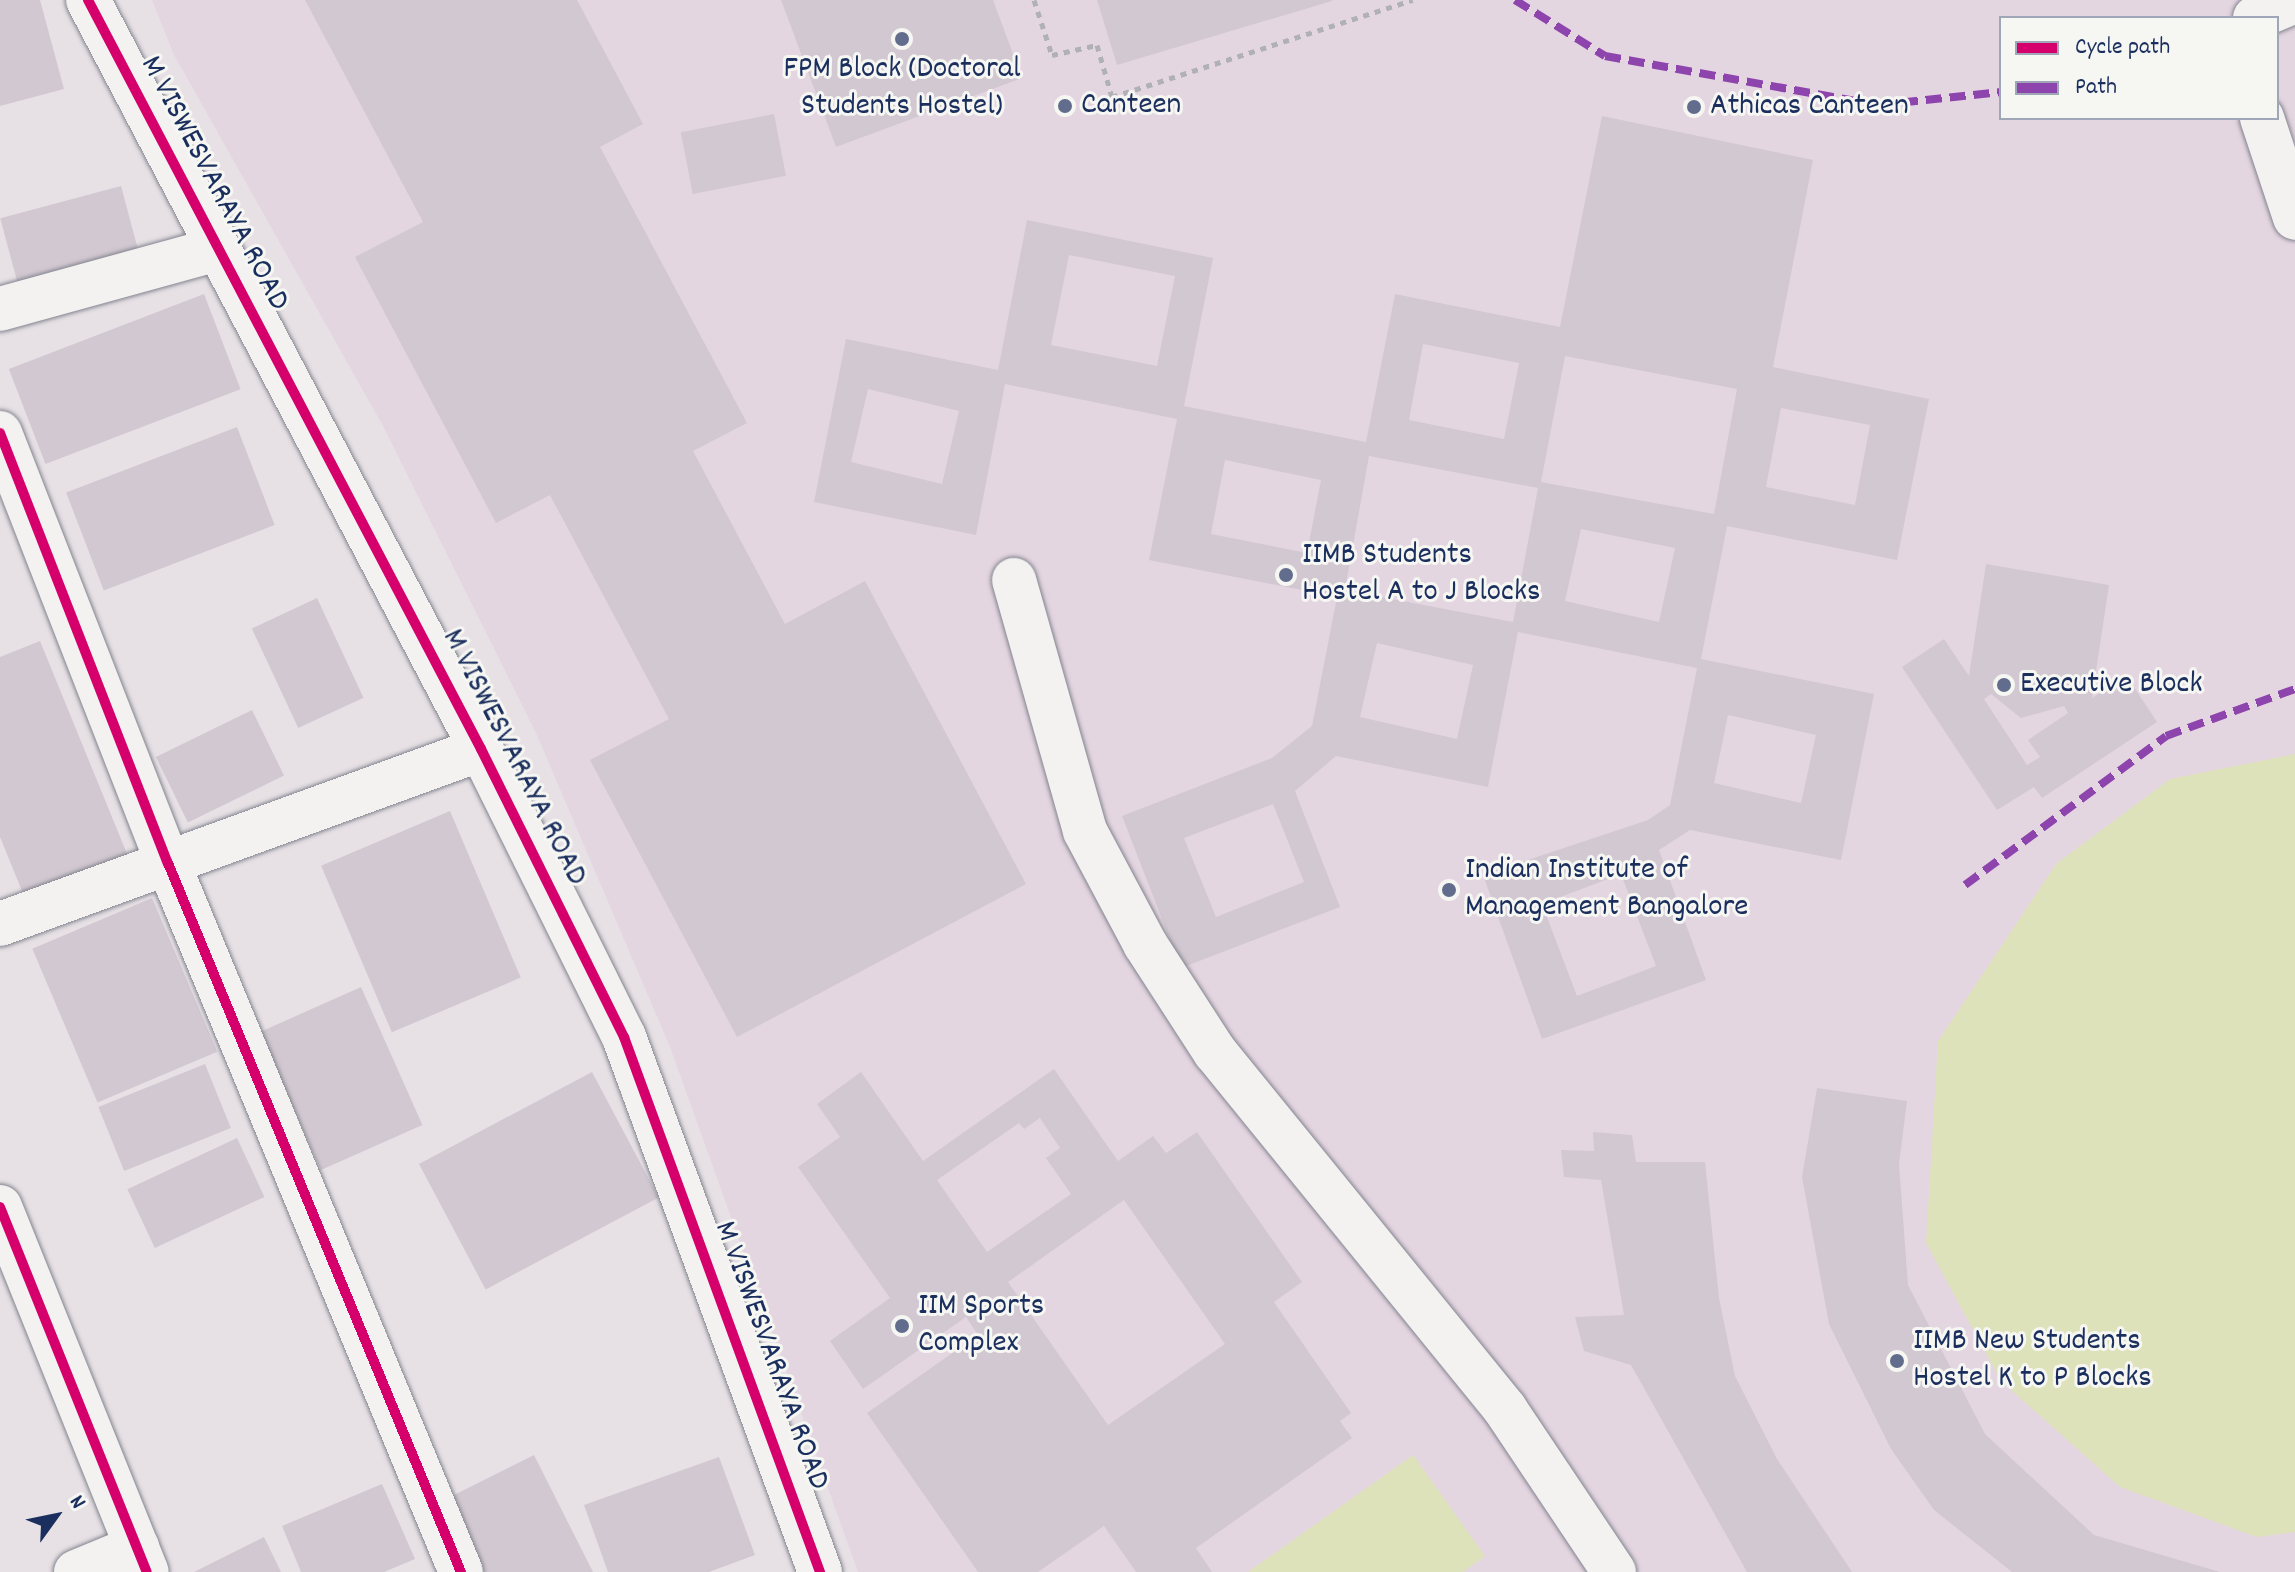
<!DOCTYPE html>
<style>
body{margin:0}
#map{position:relative;width:2295px;height:1572px;overflow:hidden;background:#e7e1e5;font-family:Dekko,sans-serif}
div>[style]{position:absolute}
[style*='--x']{left:calc(var(--x)*1px);top:calc(var(--y)*1px);width:calc(var(--w)*1px);rotate:calc(var(--a)*1deg)}
.built>*{inset:0;background:#e4d6e1}
.green>*{inset:0;background:#dde2ba}
.building>*{inset:0;background:#d2c8d1;transform-origin:0 0}
.path>*{height:5px;margin-top:-2.5px;transform-origin:0;background:repeating-linear-gradient(90deg,#b0b1b7 0 6px,transparent 0 12px)}
.roads{filter:drop-shadow(0 0 2px #83848f) drop-shadow(0 0 2px #83848f)}
.minor>*{height:44px;margin:-22px;padding:0 22px;transform-origin:22px;border-radius:22px;background:#f3f2f1}
.quiet>*{height:8px;margin-top:-4px;transform-origin:0;background:repeating-linear-gradient(90deg,#8e44ad 0 16px,transparent 0 24px)}
.cycleway>*{height:10px;margin:-5px;padding:0 5px;transform-origin:5px;border-radius:5px;background:#d6006c}
.dots>*{width:22px;height:22px;translate:-50% -50%;box-sizing:border-box;border:4px solid #f6f6f2;border-radius:50%}
span{translate:-50% -50%;white-space:nowrap;text-align:center;line-height:1.15;-webkit-text-stroke:6px #f6f6f2;paint-order:stroke}
.poi-label{font-size:32px;color:#1b2f5e}
.left{translate:0 -50%;text-align:left}
.street-label{font-size:32px;color:#1b2f5e}
.legend{position:absolute;left:1999px;top:16px;width:280px;height:104px;box-sizing:border-box;background:#f6f6f2;border:2px solid #9ea6b7;margin:0;padding:10px 14px;list-style:none;font-size:24px;color:#1b2f5e}
.legend li{display:flex;align-items:center;gap:16px;height:40px}
.legend b{width:40px;border:2px solid #9ea6b7}
.north{position:absolute;left:16px;top:1476px;width:80px;height:80px;-webkit-text-stroke:6px #f6f6f2;paint-order:stroke;rotate:57deg;font-size:22px;font-weight:700;line-height:32px;text-align:center;color:#1b2f5e}
.north::after{content:'';display:block;margin:auto;width:28px;height:36px;background:#1b2f5e;clip-path:polygon(50% 0,100% 100%,50% 72%,0 100%)}
</style>
<div id="map">
<div class="built">
<div style="clip-path:polygon(evenodd,152px 0,2295px 0,2295px 1572px,858px 1572px,670px 1047px,536px 733px,383px 426px,174px 55px,152px 0,2001px 18px,2277px 18px,2277px 118px,2001px 118px,2001px 18px)"></div>
</div>
<div class="green">
<div style="clip-path:polygon(2295px 754px,2295px 1532px,2257px 1537px,2120px 1487px,2001px 1381px,1926px 1243px,1938px 1041px,2056px 864px,2170px 779px)"></div>
<div style="clip-path:polygon(1413px 1455px,1485px 1556px,1463px 1572px,1248px 1572px)"></div>
</div>
<div class="building">
<div style="clip-path:polygon(0 0,40px 0,64px 89px,0 106px)"></div>
<div style="clip-path:polygon(305px 0,577px 0,643px 124px,600px 147px,747px 423px,693px 451px,785px 624px,865px 581px,1026px 884px,737px 1037px,590px 760px,669px 719px,550px 495px,496px 523px,355px 257px,423px 222px)"></div>
<div style="clip-path:polygon(781px 0,993px 0,1022px 78px,836px 147px)"></div>
<div style="clip-path:polygon(1097px 0,1332px 0,1332px 1px,1117px 65px)"></div>
<div style="left:774px;top:114px;width:63px;height:95px;rotate:79deg"></div>
<div style="clip-path:polygon(evenodd,1602px 116px,1813px 160px,1773px 367px,1929px 399px,1897px 560px,1727px 526px,1701px 659px,1874px 694px,1841px 860px,1690px 830px,1659px 850px,1706px 980px,1542px 1039px,1483px 875px,1648px 820px,1670px 805px,1697px 668px,1518px 632px,1488px 787px,1336px 756px,1295px 791px,1340px 907px,1181px 968px,1122px 816px,1272px 758px,1312px 726px,1337px 597px,1149px 560px,1177px 419px,1005px 384px,976px 535px,814px 502px,846px 339px,998px 370px,1027px 220px,1213px 258px,1184px 406px,1366px 442px,1395px 294px,1560px 327px,1602px 116px,1069px 255px,1175px 276px,1157px 366px,1051px 345px,1069px 255px,1602px 116px,1423px 344px,1519px 363px,1504px 439px,1409px 420px,1423px 344px,1602px 116px,1565px 356px,1737px 389px,1714px 514px,1541px 482px,1565px 356px,1602px 116px,868px 389px,959px 411px,942px 484px,851px 462px,868px 389px,1602px 116px,1781px 408px,1870px 425px,1855px 505px,1766px 487px,1781px 408px,1602px 116px,1369px 456px,1538px 488px,1513px 622px,1345px 590px,1369px 456px,1602px 116px,1225px 460px,1321px 480px,1307px 553px,1211px 534px,1225px 460px,1602px 116px,1581px 529px,1675px 548px,1659px 622px,1565px 601px,1581px 529px,1602px 116px,1377px 643px,1473px 665px,1457px 739px,1360px 717px,1377px 643px,1602px 116px,1728px 715px,1816px 735px,1801px 803px,1714px 783px,1728px 715px,1602px 116px,1273px 804px,1304px 882px,1216px 917px,1184px 838px,1273px 804px,1602px 116px,1621px 874px,1656px 966px,1577px 996px,1542px 904px,1621px 874px)"></div>
<div style="left:121px;top:186px;width:66px;height:125px;rotate:75deg"></div>
<div style="left:204px;top:294px;width:102px;height:209px;rotate:69deg"></div>
<div style="left:237px;top:427px;width:105px;height:183px;rotate:69deg"></div>
<div style="clip-path:polygon(evenodd,1986px 564px,2109px 585px,2092px 698px,2126px 675px,2157px 722px,2042px 798px,2034px 787px,1997px 810px,1902px 667px,1944px 639px,1969px 676px,1986px 564px,1991px 694px,2021px 718px,2064px 706px,2068px 713px,2028px 740px,2040px 757px,2027px 765px,1984px 699px,1991px 694px)"></div>
<div style="left:317px;top:598px;width:110px;height:72px;rotate:65deg"></div>
<div style="clip-path:polygon(40px 641px,132px 866px,29px 908px,0 837px,0 657px)"></div>
<div style="left:252px;top:710px;width:73px;height:107px;rotate:64deg"></div>
<div style="left:450px;top:811px;width:181px;height:140px;rotate:67deg"></div>
<div style="left:152px;top:898px;width:167px;height:130px;rotate:67deg"></div>
<div style="left:361px;top:987px;width:151px;height:111px;rotate:66deg"></div>
<div style="left:205px;top:1064px;width:69px;height:115px;rotate:68deg"></div>
<div style="clip-path:polygon(evenodd,1054px 1069px,1118px 1161px,1153px 1136px,1166px 1153px,1197px 1132px,1302px 1282px,1274px 1302px,1351px 1413px,1340px 1421px,1352px 1438px,1196px 1548px,1212px 1572px,1136px 1572px,1104px 1526px,1038px 1572px,978px 1572px,867px 1413px,978px 1335px,966px 1317px,863px 1389px,830px 1341px,890px 1298px,798px 1167px,840px 1137px,817px 1104px,861px 1072px,923px 1161px,1054px 1069px,1040px 1118px,1060px 1148px,1046px 1158px,1071px 1194px,987px 1252px,937px 1180px,1019px 1123px,1024px 1129px,1040px 1118px,1054px 1069px,1124px 1200px,1225px 1344px,1108px 1425px,1008px 1282px,1124px 1200px)"></div>
<div style="left:592px;top:1072px;width:142px;height:196px;rotate:62deg"></div>
<div style="clip-path:polygon(1817px 1088px,1907px 1101px,1899px 1164px,1908px 1285px,1985px 1434px,2094px 1535px,2220px 1572px,2012px 1572px,1934px 1510px,1891px 1449px,1829px 1324px,1802px 1177px)"></div>
<div style="clip-path:polygon(1593px 1132px,1632px 1135px,1636px 1162px,1705px 1162px,1719px 1298px,1735px 1376px,1777px 1459px,1852px 1572px,1747px 1572px,1631px 1365px,1584px 1351px,1575px 1317px,1624px 1315px,1601px 1180px,1564px 1177px,1561px 1150px,1594px 1151px)"></div>
<div style="left:237px;top:1138px;width:65px;height:121px;rotate:65deg"></div>
<div style="clip-path:polygon(534px 1455px,593px 1572px,473px 1572px,438px 1503px)"></div>
<div style="clip-path:polygon(719px 1457px,755px 1555px,709px 1572px,608px 1572px,584px 1505px)"></div>
<div style="clip-path:polygon(382px 1484px,415px 1559px,384px 1572px,301px 1572px,282px 1526px)"></div>
<div style="clip-path:polygon(264px 1537px,281px 1572px,194px 1572px)"></div>
</div>
<div class="path">
<div style="--x:1034;--y:0;--w:58;--a:71.9"></div>
<div style="--x:1052;--y:55;--w:46;--a:-12.5"></div>
<div style="--x:1097;--y:45;--w:54;--a:73.9"></div>
<div style="--x:1112;--y:97;--w:316;--a:-17.9"></div>
</div>
<div class="roads">
<div class="minor">
<div style="--x:88;--y:0;--w:846;--a:62.31"></div>
<div style="--x:481;--y:749;--w:322;--a:63.6"></div>
<div style="--x:624;--y:1037;--w:570;--a:69.88"></div>
<div style="--x:2255;--y:18;--w:43;--a:-23"></div>
<div style="--x:2262;--y:118;--w:105;--a:71.7"></div>
<div style="--x:0;--y:309;--w:226;--a:-15.4"></div>
<div style="--x:0;--y:433;--w:462;--a:68.7"></div>
<div style="--x:168;--y:863;--w:767;--a:67.55"></div>
<div style="--x:1014;--y:580;--w:261;--a:74.2"></div>
<div style="--x:1085;--y:831;--w:128;--a:62"></div>
<div style="--x:1145;--y:944;--w:129;--a:57.1"></div>
<div style="--x:1215;--y:1052;--w:460;--a:50.9"></div>
<div style="--x:1505;--y:1409;--w:196;--a:56.2"></div>
<div style="--x:0;--y:924;--w:512;--a:-19.99"></div>
<div style="--x:0;--y:1207;--w:393;--a:68.1"></div>
<div style="--x:76;--y:1572;--w:66;--a:-22.3"></div>
</div>
</div>
<div class="quiet">
<div style="--x:1515;--y:0;--w:106;--a:31.9"></div>
<div style="--x:1605;--y:56;--w:277;--a:10.2"></div>
<div style="--x:1878;--y:105;--w:124;--a:-6"></div>
<div style="--x:1965;--y:885;--w:250;--a:-36.5"></div>
<div style="--x:2166;--y:736;--w:137;--a:-20"></div>
</div>
<div class="cycleway">
<div style="--x:88;--y:0;--w:846;--a:62.31"></div>
<div style="--x:481;--y:749;--w:322;--a:63.6"></div>
<div style="--x:624;--y:1037;--w:570;--a:69.88"></div>
<div style="--x:0;--y:433;--w:462;--a:68.7"></div>
<div style="--x:168;--y:863;--w:767;--a:67.55"></div>
<div style="--x:0;--y:1207;--w:393;--a:68.1"></div>
</div>
<div class="dots">
<div style="left:902px;top:39px;background:#626d8d"></div>
<div style="left:1065px;top:106px;background:#626d8d"></div>
<div style="left:1694px;top:107px;background:#626d8d"></div>
<div style="left:1286px;top:575px;background:#626d8d"></div>
<div style="left:2004px;top:685px;background:#626d8d"></div>
<div style="left:1449px;top:890px;background:#626d8d"></div>
<div style="left:902px;top:1326px;background:#626d8d"></div>
<div style="left:1897px;top:1361px;background:#626d8d"></div>
</div>
<div class="poi-label">
<span style="left:902px;top:89px">FPM Block (Doctoral<br>Students Hostel)</span>
<span class="left" style="left:1081px;top:106px">Canteen</span>
<span class="left" style="left:1710px;top:107px">Athicas Canteen</span>
<span class="left" style="left:1302px;top:575px">IIMB Students<br>Hostel A to J Blocks</span>
<span class="left" style="left:2020px;top:685px">Executive Block</span>
<span class="left" style="left:1465px;top:890px">Indian Institute of<br>Management Bangalore</span>
<span class="left" style="left:918px;top:1326px">IIM Sports<br>Complex</span>
<span class="left" style="left:1913px;top:1361px">IIMB New Students<br>Hostel K to P Blocks</span>
</div>
<div class="street-label">
<span style="left:213px;top:184px;rotate:62deg">M VISWESVARAYA ROAD</span>
<span style="left:513px;top:758px;rotate:63deg">M VISWESVARAYA ROAD</span>
<span style="left:770px;top:1356px;rotate:70deg">M VISWESVARAYA ROAD</span>
</div>
<ul class="legend">
<li><b style="height:10px;background:#d6006c"></b>Cycle path</li>
<li><b style="height:10px;background:#8e44ad"></b>Path</li>
</ul>
<div class="north">N</div>
</div>
